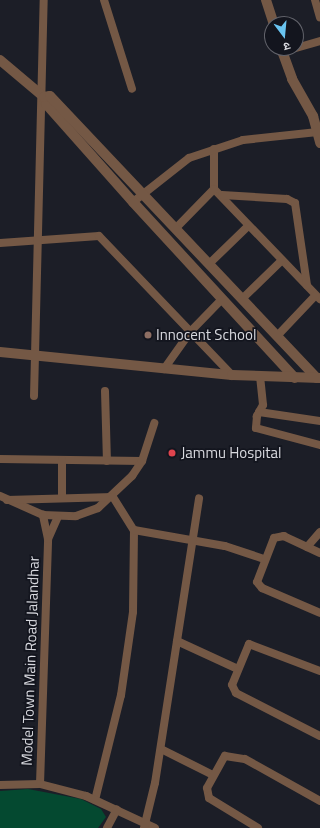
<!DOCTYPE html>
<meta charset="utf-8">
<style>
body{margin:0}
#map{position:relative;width:320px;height:828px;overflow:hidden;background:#1c1e27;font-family:"Titillium Web","Noto Sans Devanagari",sans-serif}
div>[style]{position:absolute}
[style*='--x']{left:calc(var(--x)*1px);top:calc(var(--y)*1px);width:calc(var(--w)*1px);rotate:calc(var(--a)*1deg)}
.green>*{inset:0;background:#044930}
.minor>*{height:8px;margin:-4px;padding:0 4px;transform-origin:4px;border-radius:4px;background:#745845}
.tertiary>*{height:10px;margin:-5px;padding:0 5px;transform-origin:5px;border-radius:5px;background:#745845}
.dots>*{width:11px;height:11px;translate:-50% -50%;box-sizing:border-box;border:2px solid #13151e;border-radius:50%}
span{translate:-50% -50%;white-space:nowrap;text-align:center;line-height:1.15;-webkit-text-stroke:3.5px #13151e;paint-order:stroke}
.poi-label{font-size:15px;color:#d8d9df}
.left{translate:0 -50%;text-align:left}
.street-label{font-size:15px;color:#d8d9df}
.north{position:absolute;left:264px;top:16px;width:40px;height:40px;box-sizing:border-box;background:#13151e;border:1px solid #62636b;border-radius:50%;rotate:164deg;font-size:11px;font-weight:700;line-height:16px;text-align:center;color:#d8d9df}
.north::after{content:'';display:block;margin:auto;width:14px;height:18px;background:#69c4f1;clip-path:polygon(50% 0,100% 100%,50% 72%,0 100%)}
</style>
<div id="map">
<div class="green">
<div style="clip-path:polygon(28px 789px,81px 799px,101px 809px,106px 817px,98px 828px,0 828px,0 791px)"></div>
</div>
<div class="minor">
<div style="--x:104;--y:0;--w:93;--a:72.5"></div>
<div style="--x:315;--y:0;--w:18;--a:74"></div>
<div style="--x:296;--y:48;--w:25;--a:-16"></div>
<div style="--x:214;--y:149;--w:40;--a:90"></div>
<div style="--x:214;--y:189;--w:153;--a:46.1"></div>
<div style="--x:222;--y:195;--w:65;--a:3.5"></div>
<div style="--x:287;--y:199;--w:9;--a:27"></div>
<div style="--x:295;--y:203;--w:83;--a:81.7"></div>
<div style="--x:133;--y:202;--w:71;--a:-38.2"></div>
<div style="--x:189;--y:158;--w:57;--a:-18.4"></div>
<div style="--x:243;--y:140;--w:75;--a:-6.1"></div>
<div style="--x:176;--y:228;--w:54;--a:-45.7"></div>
<div style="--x:0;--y:243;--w:99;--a:-4"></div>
<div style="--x:99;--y:236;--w:192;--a:46.3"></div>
<div style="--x:210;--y:263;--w:53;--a:-44.2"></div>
<div style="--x:243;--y:298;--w:53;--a:-44.2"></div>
<div style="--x:278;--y:335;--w:54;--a:-46.5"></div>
<div style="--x:164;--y:369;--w:47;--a:-54.6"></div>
<div style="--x:191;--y:331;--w:45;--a:-45.9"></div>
<div style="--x:260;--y:376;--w:29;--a:84"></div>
<div style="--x:263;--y:405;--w:13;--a:119"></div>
<div style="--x:257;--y:416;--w:12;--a:95"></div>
<div style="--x:256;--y:428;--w:66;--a:14.9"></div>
<div style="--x:105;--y:391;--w:70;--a:88.4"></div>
<div style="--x:34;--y:396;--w:396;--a:-88.6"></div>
<div style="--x:259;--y:412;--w:62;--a:8.4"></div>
<div style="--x:0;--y:459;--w:142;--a:0.8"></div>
<div style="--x:62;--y:460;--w:38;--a:90"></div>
<div style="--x:0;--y:496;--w:47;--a:23.8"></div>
<div style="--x:43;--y:515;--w:33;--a:2"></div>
<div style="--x:76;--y:516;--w:23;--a:-20"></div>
<div style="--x:98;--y:508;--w:47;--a:-43.3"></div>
<div style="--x:132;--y:476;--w:18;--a:-56"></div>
<div style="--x:142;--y:461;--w:40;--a:-72"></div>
<div style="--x:7;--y:500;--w:106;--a:-1.6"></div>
<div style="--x:113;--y:497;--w:39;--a:58"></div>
<div style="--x:134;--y:530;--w:82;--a:90.7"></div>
<div style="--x:133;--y:612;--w:84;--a:98.2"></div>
<div style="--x:121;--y:695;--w:108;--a:103.9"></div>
<div style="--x:134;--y:530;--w:92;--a:10"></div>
<div style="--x:225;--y:546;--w:41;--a:18.4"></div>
<div style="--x:48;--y:539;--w:24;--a:-66"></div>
<div style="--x:307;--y:547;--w:20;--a:-49"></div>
<div style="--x:320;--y:553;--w:40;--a:-155"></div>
<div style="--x:284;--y:536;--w:10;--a:169"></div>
<div style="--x:274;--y:538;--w:47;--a:111.1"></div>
<div style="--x:257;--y:582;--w:8;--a:50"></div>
<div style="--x:262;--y:588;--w:63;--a:23.3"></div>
<div style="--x:177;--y:641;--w:67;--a:24.7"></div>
<div style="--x:320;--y:671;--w:76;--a:-159.2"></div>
<div style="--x:249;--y:644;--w:44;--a:112.5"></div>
<div style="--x:232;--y:685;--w:9;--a:63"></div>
<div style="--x:236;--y:693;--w:94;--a:27.1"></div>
<div style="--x:161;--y:749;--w:58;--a:26.6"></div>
<div style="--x:40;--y:784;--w:245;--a:-88.1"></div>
<div style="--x:48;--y:539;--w:25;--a:-102"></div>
<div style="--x:0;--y:785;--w:40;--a:-1.4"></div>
<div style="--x:40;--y:784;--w:48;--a:14.6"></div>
<div style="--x:86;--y:796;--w:76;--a:24.9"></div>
<div style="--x:107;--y:828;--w:21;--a:-62"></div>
<div style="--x:144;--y:828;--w:46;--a:-76.3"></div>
<div style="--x:155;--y:783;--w:288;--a:-81.2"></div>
<div style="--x:258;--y:828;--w:57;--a:-148.5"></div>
<div style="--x:209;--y:798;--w:10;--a:-101"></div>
<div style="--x:207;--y:788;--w:37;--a:-61"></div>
<div style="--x:225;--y:756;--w:20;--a:9"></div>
<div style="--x:245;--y:759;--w:86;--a:29.2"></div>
</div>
<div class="tertiary">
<div style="--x:266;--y:0;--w:25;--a:72"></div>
<div style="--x:281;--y:48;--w:33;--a:70"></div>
<div style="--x:292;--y:79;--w:43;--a:60.4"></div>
<div style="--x:313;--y:116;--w:28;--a:75"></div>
<div style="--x:0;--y:60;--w:57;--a:40.1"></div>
<div style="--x:44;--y:97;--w:7;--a:74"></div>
<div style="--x:46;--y:104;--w:131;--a:48.4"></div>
<div style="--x:133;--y:202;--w:239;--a:47.4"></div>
<div style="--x:44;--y:97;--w:6;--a:-9"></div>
<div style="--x:50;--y:96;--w:388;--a:46.6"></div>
<div style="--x:0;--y:352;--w:233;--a:5.7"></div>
<div style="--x:232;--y:375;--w:88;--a:2"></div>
</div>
<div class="dots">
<div style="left:148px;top:335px;background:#8d6e63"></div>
<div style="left:172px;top:453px;background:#e0444e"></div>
</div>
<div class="poi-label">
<span class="left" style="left:156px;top:335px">Innocent School</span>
<span class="left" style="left:181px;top:453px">Jammu Hospital</span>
</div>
<div class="street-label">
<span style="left:30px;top:661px;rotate:-88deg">Model Town Main Road Jalandhar</span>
</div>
<div class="north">उ</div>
</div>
